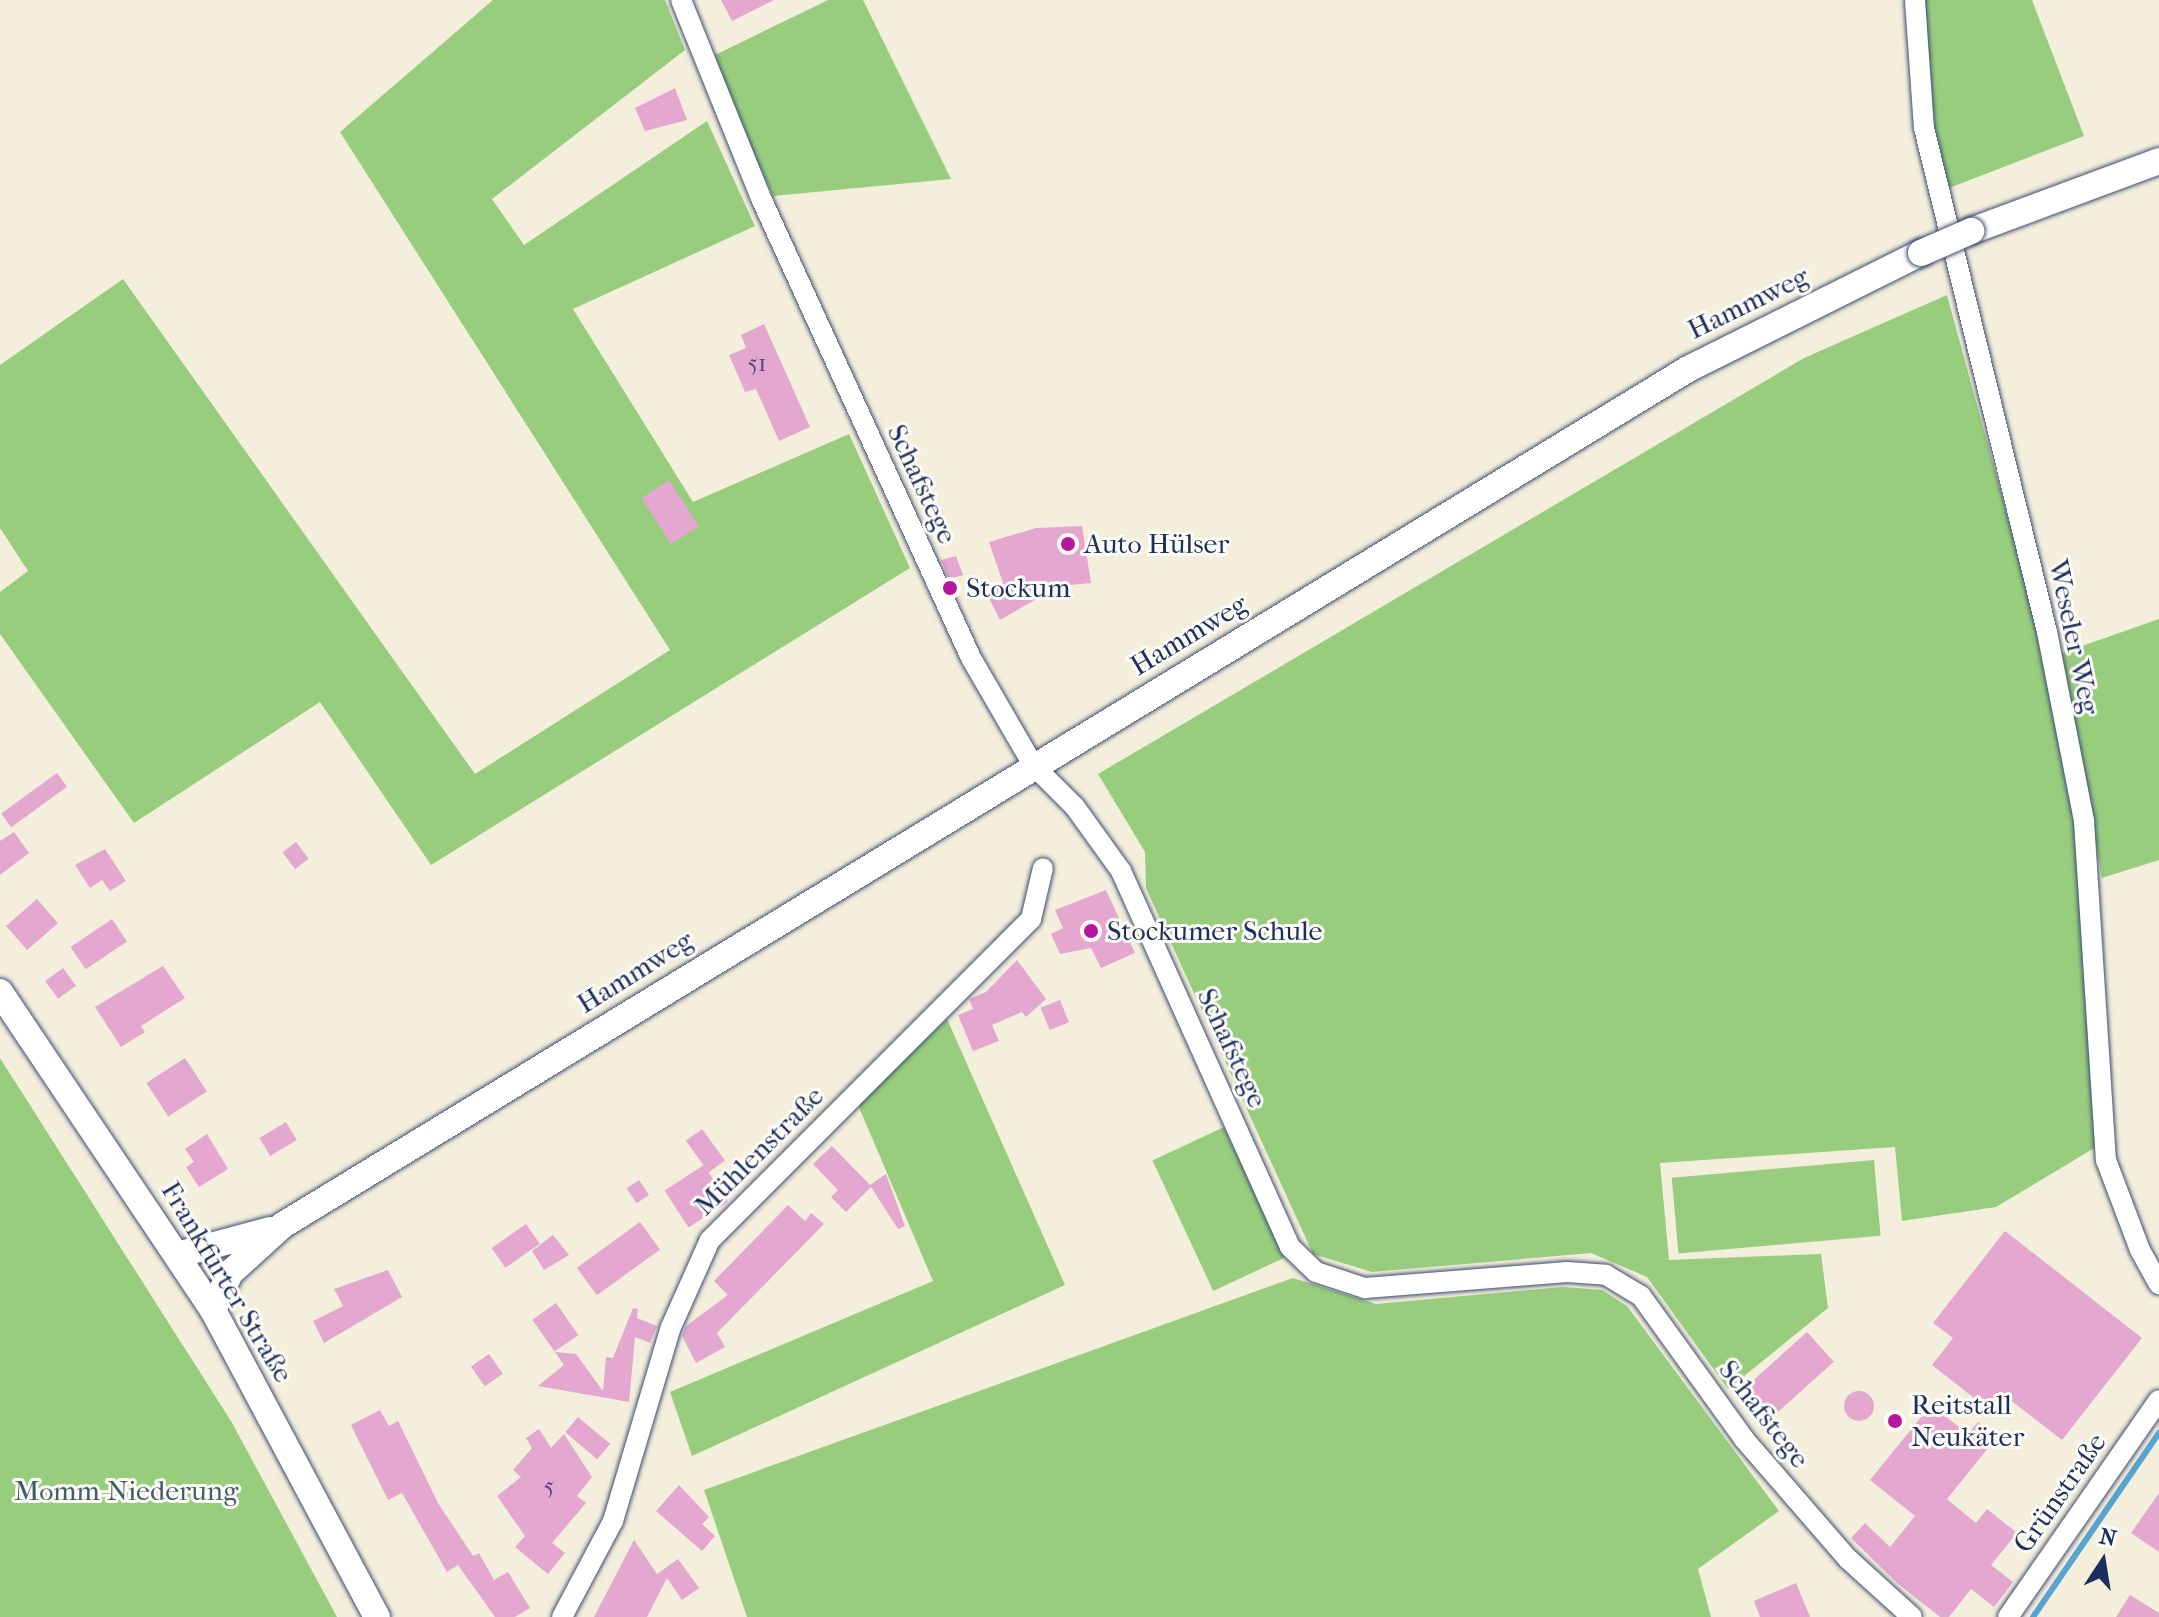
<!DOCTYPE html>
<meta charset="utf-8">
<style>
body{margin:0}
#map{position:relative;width:2159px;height:1617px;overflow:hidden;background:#f4efdc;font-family:"IM FELL French Canon",serif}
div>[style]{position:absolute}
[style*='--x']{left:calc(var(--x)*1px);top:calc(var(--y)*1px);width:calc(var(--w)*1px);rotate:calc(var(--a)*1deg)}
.green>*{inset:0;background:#98cd7e;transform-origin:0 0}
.stream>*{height:6px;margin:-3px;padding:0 3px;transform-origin:3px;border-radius:3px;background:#58a3d0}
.building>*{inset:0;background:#e3a7d0;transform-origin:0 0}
.round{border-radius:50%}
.roads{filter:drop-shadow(0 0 2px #3c4c71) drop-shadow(0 0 2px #3c4c71)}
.minor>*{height:20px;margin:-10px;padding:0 10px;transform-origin:10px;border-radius:10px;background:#fff}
.major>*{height:26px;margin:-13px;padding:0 13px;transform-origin:13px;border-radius:13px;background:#fff}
.bridges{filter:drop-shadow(0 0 2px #3c4c71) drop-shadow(0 0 2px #3c4c71)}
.major-bridge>*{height:26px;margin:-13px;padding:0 13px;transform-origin:13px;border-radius:13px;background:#fff}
.dots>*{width:22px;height:22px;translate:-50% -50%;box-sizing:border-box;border:4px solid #fdfcf7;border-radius:50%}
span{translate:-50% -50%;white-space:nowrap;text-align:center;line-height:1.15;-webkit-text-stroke:6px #fdfcf7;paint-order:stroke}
.number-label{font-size:24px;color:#4d4d7a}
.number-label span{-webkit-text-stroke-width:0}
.street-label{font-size:28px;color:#1b2f5e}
.poi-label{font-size:28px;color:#1b2f5e}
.left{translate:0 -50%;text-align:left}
.park-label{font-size:28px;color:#405e68}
.north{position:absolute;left:2063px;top:1521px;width:80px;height:80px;-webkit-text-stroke:6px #fdfcf7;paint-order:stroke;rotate:12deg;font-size:22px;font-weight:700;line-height:32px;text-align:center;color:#1b2f5e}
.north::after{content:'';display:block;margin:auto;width:28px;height:36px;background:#1b2f5e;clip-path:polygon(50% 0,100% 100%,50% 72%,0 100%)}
</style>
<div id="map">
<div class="green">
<div style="clip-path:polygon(493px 0,665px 0,685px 50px,492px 199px,524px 245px,707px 121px,755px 226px,573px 309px,693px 502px,849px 434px,910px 568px,431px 865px,320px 702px,134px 823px,0 634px,0 592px,28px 571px,0 528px,0 365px,123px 279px,475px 774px,670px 650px,340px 132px)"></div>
<div style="clip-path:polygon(828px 0,863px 0,951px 179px,773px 196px,731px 105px,715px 55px)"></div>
<div style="clip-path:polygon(1920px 0,2032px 0,2084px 136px,1944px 190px,1931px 129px)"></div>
<div style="clip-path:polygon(1947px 295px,2037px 625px,2074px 820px,2096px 1147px,1996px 1207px,1902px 1221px,1895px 1147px,1660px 1163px,1669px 1260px,1821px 1254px,1828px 1308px,1728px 1389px,1647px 1277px,1591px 1253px,1372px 1272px,1313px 1254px,1146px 888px,1145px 852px,1098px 774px,1804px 358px)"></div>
<div style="clip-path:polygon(2159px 619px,2159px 860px,2102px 878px,2062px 653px)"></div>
<div style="clip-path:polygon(947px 1019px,1065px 1285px,692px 1456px,670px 1392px,933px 1281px,858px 1105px)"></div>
<div style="clip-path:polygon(0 1058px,231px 1421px,337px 1617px,0 1617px)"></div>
<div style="left:1224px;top:1127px;width:144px;height:79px;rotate:65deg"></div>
<div style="left:1874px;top:1160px;width:76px;height:203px;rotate:85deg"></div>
<div style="clip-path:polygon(1293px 1278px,1376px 1304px,1563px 1287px,1602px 1290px,1627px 1306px,1779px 1511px,1698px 1569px,1711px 1617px,747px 1617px,704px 1490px)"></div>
</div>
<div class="stream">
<div style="--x:2033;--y:1617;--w:223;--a:-55.6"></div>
</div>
<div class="building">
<div style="clip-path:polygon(721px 0,774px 0,732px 21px)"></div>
<div style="clip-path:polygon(675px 88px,687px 120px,645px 131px,635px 108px)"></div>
<div style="clip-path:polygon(764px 324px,810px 427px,779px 441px,756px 389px,745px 392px,729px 355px,746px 348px,741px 335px)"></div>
<div style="left:669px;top:480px;width:55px;height:33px;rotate:57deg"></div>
<div style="clip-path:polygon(1082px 526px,1091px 583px,1059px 586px,1000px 620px,986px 592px,1003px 583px,989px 542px,1036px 528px)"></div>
<div style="clip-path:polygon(956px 556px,963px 575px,949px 579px,941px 560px)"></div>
<div style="left:57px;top:773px;width:17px;height:69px;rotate:54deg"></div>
<div style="clip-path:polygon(14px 832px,29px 853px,0 875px,0 841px)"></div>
<div style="left:296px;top:842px;width:21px;height:17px;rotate:53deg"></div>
<div style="clip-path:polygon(105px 849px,126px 881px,110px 891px,102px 880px,90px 888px,75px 865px)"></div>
<div style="clip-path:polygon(1106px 890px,1135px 953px,1101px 968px,1091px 948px,1060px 954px,1051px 934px,1063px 928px,1055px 910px)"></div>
<div style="left:37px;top:899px;width:32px;height:41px;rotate:49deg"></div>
<div style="left:112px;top:919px;width:27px;height:50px;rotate:56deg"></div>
<div style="clip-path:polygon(1017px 960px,1046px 999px,1026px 1017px,1022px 1012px,992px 1025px,999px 1041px,973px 1051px,958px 1015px,973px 1009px,969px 999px,986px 992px)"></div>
<div style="clip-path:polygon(163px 966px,185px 998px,141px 1026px,145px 1032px,121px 1047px,95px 1007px)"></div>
<div style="left:63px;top:968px;width:22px;height:22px;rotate:54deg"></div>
<div style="left:1060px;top:1000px;width:24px;height:21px;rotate:68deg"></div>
<div style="left:185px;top:1058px;width:40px;height:46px;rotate:57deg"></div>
<div style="left:286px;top:1122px;width:21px;height:31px;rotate:59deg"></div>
<div style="left:702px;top:1129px;width:39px;height:20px;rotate:54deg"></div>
<div style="clip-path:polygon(207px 1134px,228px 1169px,199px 1187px,186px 1167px,194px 1162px,185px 1149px)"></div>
<div style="clip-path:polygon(832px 1146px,870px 1185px,886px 1174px,905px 1226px,898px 1229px,871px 1187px,846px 1212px,831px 1197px,838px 1190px,813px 1164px)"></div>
<div style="left:704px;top:1165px;width:44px;height:47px;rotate:57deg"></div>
<div style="left:639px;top:1180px;width:18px;height:15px;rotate:56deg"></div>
<div style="clip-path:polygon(788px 1205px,805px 1221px,811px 1213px,824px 1224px,717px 1333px,725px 1347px,696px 1363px,682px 1336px,686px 1326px,728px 1295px,714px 1281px)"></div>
<div style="left:640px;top:1222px;width:34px;height:78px;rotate:54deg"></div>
<div style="left:526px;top:1224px;width:24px;height:42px;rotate:55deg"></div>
<div style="clip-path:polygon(2005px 1231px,2142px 1338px,2062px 1440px,2000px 1392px,1987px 1408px,1932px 1365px,1953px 1338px,1933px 1323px)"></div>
<div style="clip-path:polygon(553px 1235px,569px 1255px,544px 1270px,532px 1251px)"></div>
<div style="clip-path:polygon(388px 1270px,402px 1297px,324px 1343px,313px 1321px,343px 1306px,334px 1289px)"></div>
<div style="left:556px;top:1303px;width:39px;height:29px;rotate:55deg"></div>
<div style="clip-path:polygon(633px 1308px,638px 1309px,637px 1318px,657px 1326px,650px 1343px,635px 1337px,629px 1402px,538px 1386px,564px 1365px,555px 1352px,576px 1354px,603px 1391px,606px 1357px,613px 1358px)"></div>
<div style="left:1807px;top:1332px;width:40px;height:88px;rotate:48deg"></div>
<div style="left:489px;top:1354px;width:24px;height:22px;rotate:55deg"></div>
<div class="round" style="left:1844px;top:1391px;width:30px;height:30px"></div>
<div style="clip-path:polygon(1931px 1405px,1968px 1434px,1978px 1422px,1997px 1437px,1947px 1499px,1976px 1523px,1987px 1509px,2017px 1533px,1991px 1565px,2013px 1582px,1994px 1607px,1971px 1589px,1949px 1617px,1940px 1617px,1897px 1583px,1851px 1538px,1865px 1523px,1890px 1547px,1915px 1516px,1870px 1480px)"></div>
<div style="clip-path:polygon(380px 1410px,389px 1426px,398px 1421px,438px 1503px,473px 1556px,479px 1553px,494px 1580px,508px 1572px,530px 1608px,515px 1617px,495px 1617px,458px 1565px,447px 1572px,402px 1493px,388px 1500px,351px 1425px)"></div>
<div style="left:578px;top:1417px;width:42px;height:20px;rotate:40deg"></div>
<div style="clip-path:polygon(539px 1429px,551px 1448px,564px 1434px,592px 1477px,577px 1496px,586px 1503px,552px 1543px,565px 1553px,548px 1574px,515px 1547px,525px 1536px,497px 1496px,521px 1477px,513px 1470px,532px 1448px,526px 1438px)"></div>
<div style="clip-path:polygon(679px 1485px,709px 1517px,702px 1524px,715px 1536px,702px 1551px,656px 1511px)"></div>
<div style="clip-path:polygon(2159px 1493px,2159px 1552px,2131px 1533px)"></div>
<div style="clip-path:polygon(634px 1540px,657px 1574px,678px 1559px,699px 1588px,682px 1600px,667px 1578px,647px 1617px,594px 1617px)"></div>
<div style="clip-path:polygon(1796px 1583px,1810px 1617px,1760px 1617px,1754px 1601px)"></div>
<div style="clip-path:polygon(2130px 1595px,2159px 1613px,2159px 1617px,2116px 1617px)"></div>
</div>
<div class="roads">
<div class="minor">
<div style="--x:681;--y:0;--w:211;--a:68"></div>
<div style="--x:760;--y:196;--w:508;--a:65.45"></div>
<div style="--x:971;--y:658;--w:124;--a:59.9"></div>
<div style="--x:1033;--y:765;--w:59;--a:45"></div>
<div style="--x:1075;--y:807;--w:79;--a:54.3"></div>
<div style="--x:1121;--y:871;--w:412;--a:65.8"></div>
<div style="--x:1290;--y:1247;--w:36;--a:44"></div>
<div style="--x:1316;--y:1272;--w:52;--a:18.1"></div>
<div style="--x:1365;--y:1288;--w:203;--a:-4.5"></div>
<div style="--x:1567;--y:1272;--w:39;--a:4"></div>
<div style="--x:1606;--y:1275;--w:41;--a:31"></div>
<div style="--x:1641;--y:1296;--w:176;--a:54.2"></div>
<div style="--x:1744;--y:1439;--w:159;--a:49.1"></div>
<div style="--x:1848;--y:1559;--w:86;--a:42.2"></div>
<div style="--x:1915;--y:0;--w:128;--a:86"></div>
<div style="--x:1924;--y:128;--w:519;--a:76.29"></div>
<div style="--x:2047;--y:632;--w:193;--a:78.9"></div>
<div style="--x:2084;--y:821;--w:340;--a:86.3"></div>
<div style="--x:2106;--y:1160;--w:96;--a:69.3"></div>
<div style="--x:2140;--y:1250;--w:39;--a:61"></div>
<div style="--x:562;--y:1617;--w:109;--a:-62"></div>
<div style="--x:613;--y:1521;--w:202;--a:-73.4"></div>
<div style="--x:671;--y:1327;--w:95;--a:-65.9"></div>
<div style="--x:710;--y:1240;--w:454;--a:-45"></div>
<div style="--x:1031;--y:919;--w:52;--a:-76.8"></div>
<div style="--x:2008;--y:1617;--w:264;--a:-55.2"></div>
</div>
<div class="major">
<div style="--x:1971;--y:231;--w:201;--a:-20.4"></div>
<div style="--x:0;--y:992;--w:383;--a:56.2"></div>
<div style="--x:213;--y:1310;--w:348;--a:61.9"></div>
<div style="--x:177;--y:1255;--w:96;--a:-15"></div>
<div style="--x:213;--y:1310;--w:41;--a:-65.3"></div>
<div style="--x:230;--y:1273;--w:72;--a:-42.2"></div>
<div style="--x:283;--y:1225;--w:1645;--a:-31.35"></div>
<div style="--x:1688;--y:369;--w:260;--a:-26.5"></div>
</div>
</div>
<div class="bridges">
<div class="major-bridge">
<div style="--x:1921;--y:253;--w:55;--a:-23.7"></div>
</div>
</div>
<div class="dots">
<div style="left:1068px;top:544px;background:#b5179e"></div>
<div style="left:950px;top:588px;background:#b5179e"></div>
<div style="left:1091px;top:931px;background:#b5179e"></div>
<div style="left:1895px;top:1421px;background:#b5179e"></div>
</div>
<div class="number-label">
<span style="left:757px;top:364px">51</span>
<span style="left:549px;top:1487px">5</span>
</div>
<div class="street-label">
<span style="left:1748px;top:303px;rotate:-26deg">Hammweg</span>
<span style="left:922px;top:484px;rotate:65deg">Schafstege</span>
<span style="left:1189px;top:635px;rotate:-31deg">Hammweg</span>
<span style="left:2074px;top:637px;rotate:78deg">Weseler Weg</span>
<span style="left:635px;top:972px;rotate:-32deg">Hammweg</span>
<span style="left:1232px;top:1048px;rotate:65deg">Schafstege</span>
<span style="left:759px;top:1151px;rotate:-45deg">Mühlenstraße</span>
<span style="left:227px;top:1282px;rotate:59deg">Frankfurter Straße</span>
<span style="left:1764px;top:1414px;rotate:52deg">Schafstege</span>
<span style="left:2060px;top:1493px;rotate:-55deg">Grünstraße</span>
</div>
<div class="poi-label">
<span class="left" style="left:1084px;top:544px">Auto Hülser</span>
<span class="left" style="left:966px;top:588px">Stockum</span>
<span class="left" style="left:1107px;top:931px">Stockumer Schule</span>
<span class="left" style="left:1911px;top:1421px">Reitstall<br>Neukäter</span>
</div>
<div class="park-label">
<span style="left:126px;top:1491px">Momm-Niederung</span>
</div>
<div class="north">N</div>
</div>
